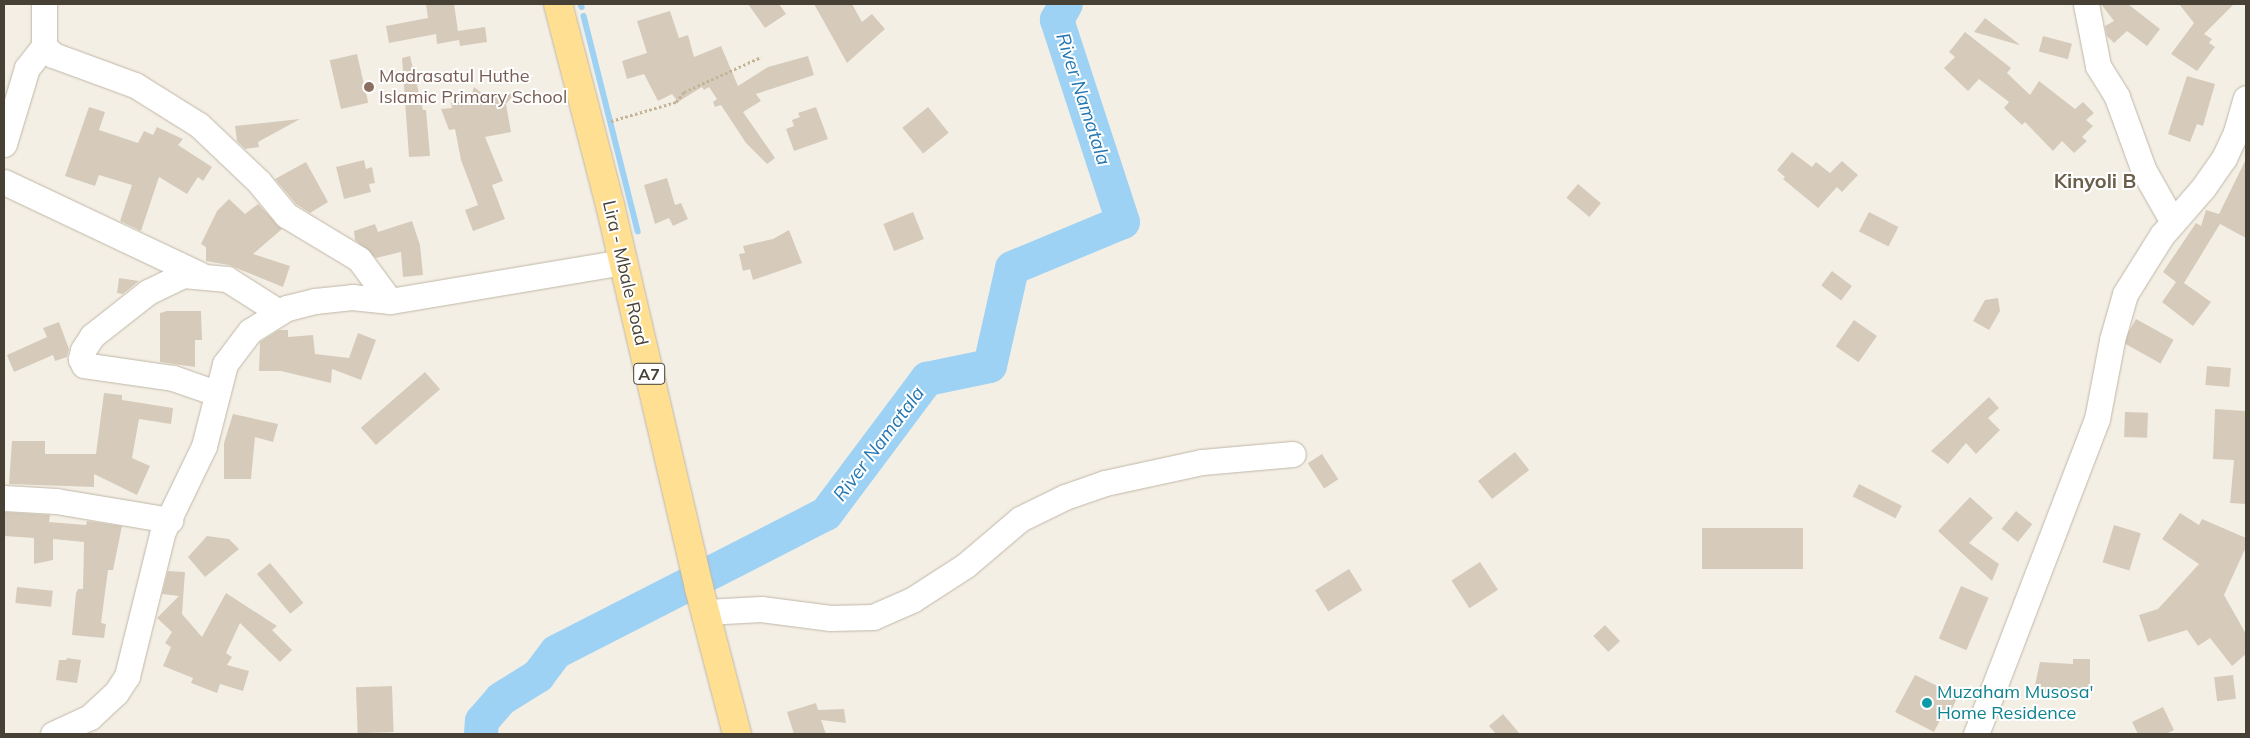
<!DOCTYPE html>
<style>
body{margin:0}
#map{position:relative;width:2250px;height:738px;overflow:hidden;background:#f4efe5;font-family:Mulish,sans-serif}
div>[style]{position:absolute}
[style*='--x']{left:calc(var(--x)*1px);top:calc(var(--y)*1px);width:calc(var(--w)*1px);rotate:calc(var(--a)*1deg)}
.stream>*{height:5.5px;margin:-2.75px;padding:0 2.75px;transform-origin:2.75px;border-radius:2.75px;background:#9dd2f5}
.river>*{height:34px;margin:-17px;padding:0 17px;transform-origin:17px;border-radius:17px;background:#9dd2f5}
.building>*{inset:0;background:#d6cbba;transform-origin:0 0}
.path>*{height:3px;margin-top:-1.5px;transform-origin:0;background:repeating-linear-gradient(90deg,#c3b397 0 2.5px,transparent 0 5px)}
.roads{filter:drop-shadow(0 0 1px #c0b7a7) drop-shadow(0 0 1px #c0b7a7)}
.minor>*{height:25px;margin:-12.5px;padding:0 12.5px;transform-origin:12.5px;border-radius:12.5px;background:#fff}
.major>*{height:28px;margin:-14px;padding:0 14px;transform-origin:14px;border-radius:14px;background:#ffe093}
.dots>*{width:14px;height:14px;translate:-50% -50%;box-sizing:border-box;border:2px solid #fff;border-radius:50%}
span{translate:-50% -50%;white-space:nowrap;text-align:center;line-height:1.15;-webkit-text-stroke:4px #fff;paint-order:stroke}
.shield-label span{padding:1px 4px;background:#fff;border:1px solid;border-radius:4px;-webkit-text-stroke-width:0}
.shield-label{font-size:16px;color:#474034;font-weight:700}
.education-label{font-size:18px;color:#785e54}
.left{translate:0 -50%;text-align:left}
.street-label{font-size:18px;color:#474034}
.culture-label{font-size:18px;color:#0d838f}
.water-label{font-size:19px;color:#2578b2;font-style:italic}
.quarter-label{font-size:20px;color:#6b5e4b;font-weight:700}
.frame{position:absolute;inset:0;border:5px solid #474034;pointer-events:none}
</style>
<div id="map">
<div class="stream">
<div style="--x:581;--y:4;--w:3;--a:72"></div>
<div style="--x:584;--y:16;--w:222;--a:75.9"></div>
</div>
<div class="river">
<div style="--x:481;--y:734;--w:13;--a:-86"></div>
<div style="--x:482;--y:721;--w:29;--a:-49"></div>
<div style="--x:501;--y:699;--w:44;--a:-31.9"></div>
<div style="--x:538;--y:676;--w:30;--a:-53"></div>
<div style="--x:556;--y:652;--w:303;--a:-27.1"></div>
<div style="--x:826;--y:514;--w:169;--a:-53.2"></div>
<div style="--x:927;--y:379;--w:64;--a:-11.7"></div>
<div style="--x:990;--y:366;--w:100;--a:-77.3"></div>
<div style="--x:1012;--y:268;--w:120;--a:-22.5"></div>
<div style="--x:1123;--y:222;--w:213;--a:-108.1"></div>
<div style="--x:1057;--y:20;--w:18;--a:-61"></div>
</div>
<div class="building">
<div style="clip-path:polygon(426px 4px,454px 4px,458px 31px,485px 27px,487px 42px,460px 46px,459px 40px,437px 44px,436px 34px,389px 43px,386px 26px,428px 18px)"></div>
<div style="clip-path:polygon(748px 4px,779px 4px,786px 14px,765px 28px)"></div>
<div style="clip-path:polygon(814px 4px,852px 4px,862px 22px,872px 14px,885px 29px,847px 63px)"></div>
<div style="clip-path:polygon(2101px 4px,2128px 4px,2160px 29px,2147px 46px,2127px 31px,2114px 43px,2107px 36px,2105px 26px,2114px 21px)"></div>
<div style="clip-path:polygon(2179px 4px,2234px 4px,2204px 34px,2212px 39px,2209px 43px,2215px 47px,2197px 71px,2171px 54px,2194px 23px)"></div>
<div style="clip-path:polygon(670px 11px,679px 38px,688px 35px,694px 57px,721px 46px,738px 86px,768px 67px,808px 56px,814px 75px,756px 94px,761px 101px,743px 112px,775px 158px,767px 164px,746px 143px,721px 105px,715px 107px,713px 102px,717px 99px,709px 87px,704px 90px,702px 87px,678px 102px,672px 94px,658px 101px,644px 74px,627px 79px,622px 61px,647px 53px,637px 21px)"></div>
<div style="clip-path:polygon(1985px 18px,2019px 44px,2019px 45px,1974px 32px)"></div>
<div style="clip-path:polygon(1965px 32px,2011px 68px,2007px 73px,2030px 95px,2039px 81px,2075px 109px,2083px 102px,2094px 113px,2086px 120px,2093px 126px,2082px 137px,2087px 141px,2074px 153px,2062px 141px,2053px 151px,2025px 122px,2022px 125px,2004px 108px,2009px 102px,1979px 79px,1968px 91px,1944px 68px,1955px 57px,1949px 52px)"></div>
<div style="left:2043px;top:36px;width:30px;height:16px;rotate:15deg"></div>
<div style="left:357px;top:54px;width:50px;height:28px;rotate:77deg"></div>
<div style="clip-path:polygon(410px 56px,423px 110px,426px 110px,430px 156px,409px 157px,402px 58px)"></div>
<div style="clip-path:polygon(2187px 76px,2215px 84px,2203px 126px,2197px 124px,2190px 142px,2168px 134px)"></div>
<div style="clip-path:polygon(474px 87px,487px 97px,515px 93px,506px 104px,511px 132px,485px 137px,503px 181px,492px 185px,505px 219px,473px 231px,465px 210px,478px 205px,461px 160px,455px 129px,449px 130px,441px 109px,452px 108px,451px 103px,470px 100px)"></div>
<div style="clip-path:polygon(89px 107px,105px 112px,99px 130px,138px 143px,144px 131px,153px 135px,157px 127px,183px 139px,178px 145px,212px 167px,203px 181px,198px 177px,187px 194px,159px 177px,141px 231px,120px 221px,132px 185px,99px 175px,95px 186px,65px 176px)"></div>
<div style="clip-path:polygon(816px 107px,828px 139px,794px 151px,786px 129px,794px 126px,792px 120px,800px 117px,798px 113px)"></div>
<div style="left:928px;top:107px;width:33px;height:33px;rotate:51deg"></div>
<div style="clip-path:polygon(300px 119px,258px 142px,259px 147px,245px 149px,237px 141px,235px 126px)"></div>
<div style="clip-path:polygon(1792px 152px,1812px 167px,1816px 162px,1830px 173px,1842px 161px,1858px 175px,1842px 192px,1837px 187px,1818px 208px,1783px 179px,1785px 177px,1777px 170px)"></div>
<div style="clip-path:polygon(2246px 159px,2246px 238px,2220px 224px,2184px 283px,2211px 302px,2193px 326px,2162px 302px,2176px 282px,2163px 272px,2196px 223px,2201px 226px,2206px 210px,2219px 214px)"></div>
<div style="clip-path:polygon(364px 160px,366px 169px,372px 167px,375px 183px,369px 184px,371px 192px,344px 199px,336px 167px)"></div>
<div style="clip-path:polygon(306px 162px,328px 202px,310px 213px,296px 204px,275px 179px)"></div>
<div style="clip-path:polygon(667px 178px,675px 205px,681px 203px,688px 219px,673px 226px,669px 218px,655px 224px,644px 185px)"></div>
<div style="left:1578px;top:184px;width:30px;height:18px;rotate:40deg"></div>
<div style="clip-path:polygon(229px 199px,245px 214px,258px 204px,282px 229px,253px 254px,290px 266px,283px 287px,229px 265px,206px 261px,206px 247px,201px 244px,217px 211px)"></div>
<div style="left:913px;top:212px;width:29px;height:32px;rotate:68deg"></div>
<div style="left:1869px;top:212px;width:33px;height:22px;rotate:27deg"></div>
<div style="clip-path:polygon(412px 221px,420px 245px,423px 275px,403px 277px,401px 252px,376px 258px,355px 240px,354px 231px,375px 224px,378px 232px)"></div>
<div style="clip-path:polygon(789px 230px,802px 263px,753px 280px,750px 269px,743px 271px,739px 254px,745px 253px,743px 246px,773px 239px)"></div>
<div style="left:1832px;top:271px;width:25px;height:18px;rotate:37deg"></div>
<div style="clip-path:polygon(119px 278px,139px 281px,123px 294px,117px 293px)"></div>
<div style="clip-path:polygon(1998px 298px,2000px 311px,1989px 330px,1973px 321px,1985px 300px)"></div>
<div style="clip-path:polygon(167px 311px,201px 311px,202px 340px,195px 340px,195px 367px,160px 362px,160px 313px)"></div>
<div style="left:2136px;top:319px;width:43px;height:27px;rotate:29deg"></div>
<div style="left:1854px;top:320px;width:28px;height:32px;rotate:35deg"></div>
<div style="clip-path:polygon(59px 322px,69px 349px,67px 357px,55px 361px,53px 355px,14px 372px,7px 355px,47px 337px,43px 328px)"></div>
<div style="clip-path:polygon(279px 330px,288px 330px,288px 337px,313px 335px,315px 354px,349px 358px,358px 333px,376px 340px,361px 380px,332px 369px,331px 383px,281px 371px,259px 371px,260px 342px)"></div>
<div style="left:2207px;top:366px;width:24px;height:19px;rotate:5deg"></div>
<div style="left:425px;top:372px;width:23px;height:85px;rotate:49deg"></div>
<div style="clip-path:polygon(104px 393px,122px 395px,122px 400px,173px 408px,171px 424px,139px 419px,132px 458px,150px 466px,137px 495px,94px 474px,94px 487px,9px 484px,12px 441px,45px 441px,45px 454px,96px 454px)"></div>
<div style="clip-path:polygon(1989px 397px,1999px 408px,1988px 418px,2000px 430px,1976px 454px,1966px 443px,1948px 464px,1931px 451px)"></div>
<div style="clip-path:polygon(2215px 409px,2246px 411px,2246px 504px,2230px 503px,2234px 460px,2213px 459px)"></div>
<div style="left:2125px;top:412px;width:23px;height:25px;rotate:2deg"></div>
<div style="clip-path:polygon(233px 414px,278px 424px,273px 442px,255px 437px,251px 479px,224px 479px,224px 443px)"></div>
<div style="left:1515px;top:452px;width:23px;height:47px;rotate:52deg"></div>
<div style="left:1322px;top:454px;width:30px;height:17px;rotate:57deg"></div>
<div style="left:1859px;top:484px;width:48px;height:14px;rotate:27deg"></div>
<div style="clip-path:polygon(1970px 497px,1993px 518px,1969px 543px,1999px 564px,1992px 581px,1938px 531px)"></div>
<div style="left:2016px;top:511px;width:21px;height:23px;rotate:39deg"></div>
<div style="clip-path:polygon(4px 512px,50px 515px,49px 522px,86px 525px,87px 521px,122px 526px,113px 570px,108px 570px,101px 623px,106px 624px,104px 638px,72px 635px,76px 593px,78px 589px,83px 589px,84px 542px,53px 539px,53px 560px,34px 564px,34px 538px,4px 536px)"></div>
<div style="clip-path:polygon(2180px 513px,2199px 525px,2202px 519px,2246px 538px,2246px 547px,2224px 595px,2246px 634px,2246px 654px,2232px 666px,2210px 638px,2198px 646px,2187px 630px,2148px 642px,2139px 615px,2158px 609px,2199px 564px,2162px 539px)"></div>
<div style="left:2114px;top:525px;width:28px;height:39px;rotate:17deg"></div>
<div style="left:1702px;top:528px;width:101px;height:41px"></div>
<div style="clip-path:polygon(207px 536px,229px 539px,239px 549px,205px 577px,188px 557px)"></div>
<div style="left:1480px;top:562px;width:33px;height:34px;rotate:57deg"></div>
<div style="left:270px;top:563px;width:52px;height:17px;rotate:50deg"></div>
<div style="left:1349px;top:569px;width:25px;height:40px;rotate:58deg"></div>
<div style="clip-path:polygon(168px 571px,185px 572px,182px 614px,202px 637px,226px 593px,277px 626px,272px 630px,292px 650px,280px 662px,240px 623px,226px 653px,232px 657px,227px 665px,249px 671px,243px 691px,220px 684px,217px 693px,191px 683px,193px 678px,163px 666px,171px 647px,165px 643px,172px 632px,157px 618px,179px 596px,162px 594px)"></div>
<div style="left:1961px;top:586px;width:30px;height:57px;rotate:23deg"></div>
<div style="left:17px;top:587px;width:36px;height:16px;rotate:6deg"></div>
<div style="left:1605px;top:625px;width:22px;height:16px;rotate:47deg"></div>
<div style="clip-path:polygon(67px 658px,81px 660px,77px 683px,56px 680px,59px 660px,66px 660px)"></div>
<div style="clip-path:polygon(2073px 659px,2090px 659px,2090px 692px,2067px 692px,2067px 696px,2034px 690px,2040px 662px,2073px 664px)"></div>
<div style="clip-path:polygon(1915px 675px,1958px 696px,1950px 713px,1945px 710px,1934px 732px,1895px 712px)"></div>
<div style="left:2233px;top:675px;width:24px;height:19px;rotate:83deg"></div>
<div style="left:392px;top:686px;width:46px;height:36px;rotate:88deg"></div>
<div style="clip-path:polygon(816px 703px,818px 710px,844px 709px,846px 723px,821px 720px,826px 734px,794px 734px,787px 712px)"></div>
<div style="clip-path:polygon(2163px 707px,2174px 730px,2166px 734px,2138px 734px,2132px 722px)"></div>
<div style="clip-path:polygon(1503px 714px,1520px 734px,1496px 734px,1489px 726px)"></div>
</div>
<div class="path">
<div style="--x:611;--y:121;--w:68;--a:-16.3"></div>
<div style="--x:676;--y:102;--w:13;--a:-51"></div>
<div style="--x:684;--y:92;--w:85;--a:-24.4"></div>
</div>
<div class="roads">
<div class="minor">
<div style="--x:44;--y:4;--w:42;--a:90"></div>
<div style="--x:44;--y:46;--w:13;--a:45"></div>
<div style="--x:53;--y:55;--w:87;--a:20.1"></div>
<div style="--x:135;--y:85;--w:75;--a:32"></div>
<div style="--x:199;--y:125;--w:83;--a:43.5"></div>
<div style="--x:259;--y:182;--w:43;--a:50.7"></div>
<div style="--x:286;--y:215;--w:85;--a:31.1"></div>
<div style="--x:359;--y:259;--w:52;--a:53.6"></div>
<div style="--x:2086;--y:4;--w:63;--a:79"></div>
<div style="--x:2098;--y:66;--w:36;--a:58"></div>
<div style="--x:2117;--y:97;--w:79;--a:70"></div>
<div style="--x:2144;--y:171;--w:59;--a:60.4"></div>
<div style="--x:4;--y:144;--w:79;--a:-73.2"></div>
<div style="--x:27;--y:68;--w:28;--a:-52"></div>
<div style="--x:4;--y:182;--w:216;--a:25.3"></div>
<div style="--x:216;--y:393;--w:46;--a:-160.8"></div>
<div style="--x:173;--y:378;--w:90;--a:-171.7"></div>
<div style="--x:84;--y:365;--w:7;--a:-117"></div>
<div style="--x:81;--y:359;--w:9;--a:-77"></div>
<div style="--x:83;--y:350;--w:17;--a:-57"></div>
<div style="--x:92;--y:336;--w:71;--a:-38.2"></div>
<div style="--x:148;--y:292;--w:39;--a:-26"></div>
<div style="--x:183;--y:275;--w:44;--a:5.2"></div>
<div style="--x:227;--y:279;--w:62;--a:32.4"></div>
<div style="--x:4;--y:498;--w:52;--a:3.3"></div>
<div style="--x:56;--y:501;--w:116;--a:9.5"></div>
<div style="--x:706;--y:612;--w:55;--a:-3.1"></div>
<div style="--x:761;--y:609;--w:70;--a:7.4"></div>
<div style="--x:830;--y:618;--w:43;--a:-1.3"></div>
<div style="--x:873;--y:617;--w:43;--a:-23.6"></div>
<div style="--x:912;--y:600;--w:64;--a:-32.9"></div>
<div style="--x:966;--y:565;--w:71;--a:-40.4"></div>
<div style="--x:1020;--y:519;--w:50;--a:-26.1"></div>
<div style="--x:1065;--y:497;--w:42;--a:-19.3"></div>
<div style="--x:1105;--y:483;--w:99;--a:-12.2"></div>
<div style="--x:1202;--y:462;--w:91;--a:-5"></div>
<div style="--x:53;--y:734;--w:41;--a:-24.7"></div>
<div style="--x:90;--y:717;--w:35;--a:-43"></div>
<div style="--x:116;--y:693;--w:20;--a:-57"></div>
<div style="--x:127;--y:676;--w:149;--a:-76.1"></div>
<div style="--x:163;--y:531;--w:94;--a:-64.2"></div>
<div style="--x:204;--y:446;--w:85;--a:-75.6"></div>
<div style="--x:225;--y:364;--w:41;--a:-52.9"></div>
<div style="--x:250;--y:331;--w:44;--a:-31.9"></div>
<div style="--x:287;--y:308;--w:29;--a:-14"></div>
<div style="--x:315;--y:301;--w:37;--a:-6"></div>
<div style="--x:352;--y:297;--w:38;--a:6"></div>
<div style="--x:390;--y:301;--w:235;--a:-9.5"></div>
<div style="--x:1976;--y:734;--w:337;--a:-69"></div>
<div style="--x:2097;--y:419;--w:80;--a:-79.2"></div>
<div style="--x:2112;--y:340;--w:48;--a:-74.2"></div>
<div style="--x:2125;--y:294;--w:70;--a:-57.9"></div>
<div style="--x:2162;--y:235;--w:62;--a:-48.9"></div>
<div style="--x:2203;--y:188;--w:37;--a:-55"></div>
<div style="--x:2224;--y:158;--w:29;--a:-65"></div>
<div style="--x:2236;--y:132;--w:35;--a:-74"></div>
</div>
<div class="major">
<div style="--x:558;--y:4;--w:208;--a:75.5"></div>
<div style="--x:610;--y:205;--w:393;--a:76.9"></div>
<div style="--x:699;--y:588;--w:151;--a:75.4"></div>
</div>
</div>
<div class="dots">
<div style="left:369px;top:87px;background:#8d6e63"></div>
<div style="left:1927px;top:703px;background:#0f9aa8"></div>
</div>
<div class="shield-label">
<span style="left:649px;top:374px">A7</span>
</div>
<div class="education-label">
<span class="left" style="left:379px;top:87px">Madrasatul Huthe<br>Islamic Primary School</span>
</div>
<div class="street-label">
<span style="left:625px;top:273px;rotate:77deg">Lira - Mbale Road</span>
</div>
<div class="culture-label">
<span class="left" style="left:1937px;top:703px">Muzaham Musosa'<br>Home Residence</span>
</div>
<div class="water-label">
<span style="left:1083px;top:99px;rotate:72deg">River Namatala</span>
<span style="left:879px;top:444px;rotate:-53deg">River Namatala</span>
</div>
<div class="quarter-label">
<span style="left:2095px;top:180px">Kinyoli B</span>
</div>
<div class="frame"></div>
</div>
